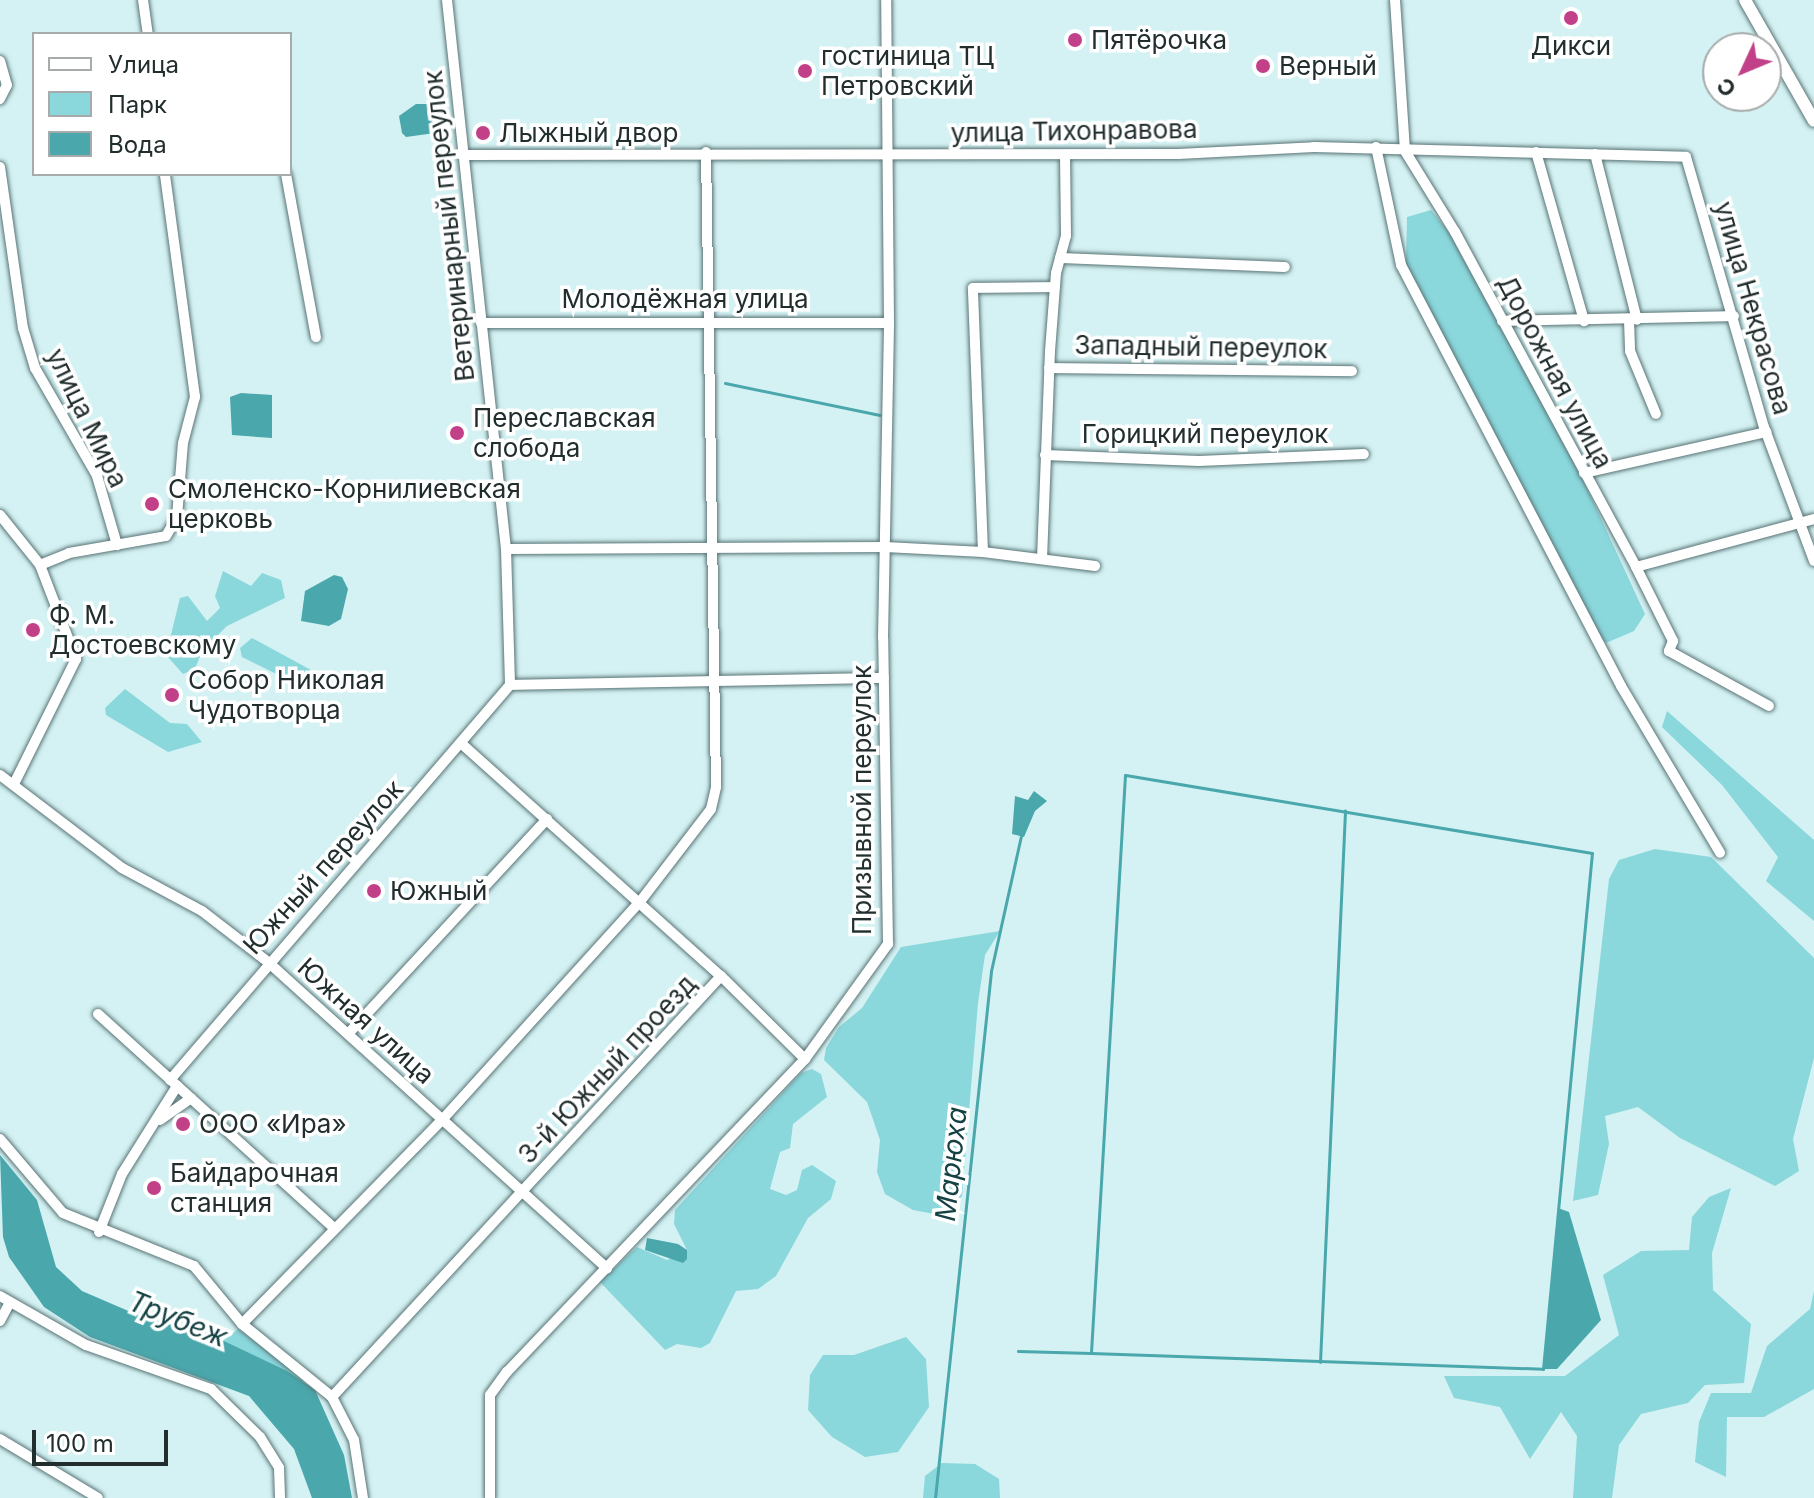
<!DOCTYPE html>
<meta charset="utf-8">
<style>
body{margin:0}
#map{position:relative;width:1814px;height:1498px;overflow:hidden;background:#d4f2f3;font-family:Inter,sans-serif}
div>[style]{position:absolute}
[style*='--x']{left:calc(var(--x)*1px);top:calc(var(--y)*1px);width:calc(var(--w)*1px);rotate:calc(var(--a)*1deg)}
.green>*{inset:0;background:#8ad7dc}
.water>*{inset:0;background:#4aa7ac}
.stream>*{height:3px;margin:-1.5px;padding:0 1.5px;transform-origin:1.5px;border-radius:1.5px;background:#4aa7ac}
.roads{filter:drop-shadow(0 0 2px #597375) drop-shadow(0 0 2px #597375)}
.minor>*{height:10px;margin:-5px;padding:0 5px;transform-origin:5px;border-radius:5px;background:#fff}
.major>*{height:12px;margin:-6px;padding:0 6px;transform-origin:6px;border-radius:6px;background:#fff}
.dots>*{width:22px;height:22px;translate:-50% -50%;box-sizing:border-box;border:4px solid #fff;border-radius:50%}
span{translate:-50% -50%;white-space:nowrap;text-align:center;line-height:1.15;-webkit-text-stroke:7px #fff;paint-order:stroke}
.poi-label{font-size:26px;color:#222e2e}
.left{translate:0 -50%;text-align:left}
.street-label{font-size:26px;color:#222e2e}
.water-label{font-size:28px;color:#154143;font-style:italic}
.legend{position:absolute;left:32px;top:32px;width:260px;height:144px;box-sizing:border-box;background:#fff;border:2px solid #a7abab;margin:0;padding:10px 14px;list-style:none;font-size:24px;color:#222e2e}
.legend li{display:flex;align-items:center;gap:16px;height:40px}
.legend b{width:40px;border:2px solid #a7abab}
.north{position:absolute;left:1702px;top:32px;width:80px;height:80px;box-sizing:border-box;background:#fff;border:2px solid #a7abab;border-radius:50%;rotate:226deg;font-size:22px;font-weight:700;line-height:32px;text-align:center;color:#222e2e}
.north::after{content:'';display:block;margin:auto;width:28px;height:36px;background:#c24087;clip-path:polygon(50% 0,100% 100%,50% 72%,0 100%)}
.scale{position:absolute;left:32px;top:1430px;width:136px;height:36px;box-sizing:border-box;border:4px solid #222e2e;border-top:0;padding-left:10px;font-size:24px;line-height:28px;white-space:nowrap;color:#222e2e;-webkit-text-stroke:6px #fff;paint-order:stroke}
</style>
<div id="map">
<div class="green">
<div style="clip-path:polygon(1431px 210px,1451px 235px,1579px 471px,1645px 614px,1634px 631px,1606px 643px,1599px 636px,1406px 263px,1407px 217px)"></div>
<div style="clip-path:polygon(223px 571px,251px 586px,262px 573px,281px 580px,285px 598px,227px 626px,202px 651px,195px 669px,183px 674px,166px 655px,180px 598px,188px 596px,207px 621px,220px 608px,215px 596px)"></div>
<div style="clip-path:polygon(252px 638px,311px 670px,310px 680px,299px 685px,242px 657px,240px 648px)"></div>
<div style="clip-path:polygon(125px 689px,170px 723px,187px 724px,202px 742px,168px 752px,106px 715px,105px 708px)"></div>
<div style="clip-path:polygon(1667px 711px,1814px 840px,1814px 921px,1766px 881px,1778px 857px,1722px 785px,1662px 727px)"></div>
<div style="clip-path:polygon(1655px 849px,1711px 857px,1814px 958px,1814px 1058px,1793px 1139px,1799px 1171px,1775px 1186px,1680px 1138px,1638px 1107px,1605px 1116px,1609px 1144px,1598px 1195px,1573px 1201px,1609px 879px,1619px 860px)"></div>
<div style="clip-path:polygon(1000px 931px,985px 955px,978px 1003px,962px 1196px,945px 1216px,913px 1210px,885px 1194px,877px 1172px,880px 1140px,867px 1102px,824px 1060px,826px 1048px,839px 1027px,862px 1008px,901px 947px)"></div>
<div style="clip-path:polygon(812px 1069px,821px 1074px,827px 1097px,793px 1124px,790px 1148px,780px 1152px,770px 1189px,786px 1195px,797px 1190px,802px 1170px,812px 1165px,836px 1181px,831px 1199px,808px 1218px,776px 1276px,758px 1289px,736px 1291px,710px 1343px,701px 1348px,677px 1344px,665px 1350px,600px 1282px,637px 1247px,667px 1260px,687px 1250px,674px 1224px,675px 1210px,801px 1073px)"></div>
<div style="clip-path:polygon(1731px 1188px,1712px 1253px,1713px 1290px,1751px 1324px,1744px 1383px,1705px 1385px,1688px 1403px,1641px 1414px,1619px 1445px,1612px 1498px,1573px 1498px,1577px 1436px,1561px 1412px,1530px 1459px,1500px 1407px,1454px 1398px,1444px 1376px,1565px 1376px,1619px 1335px,1603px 1275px,1641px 1251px,1689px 1250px,1692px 1217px,1709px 1197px)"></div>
<div style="clip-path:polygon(1814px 1291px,1814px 1389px,1764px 1417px,1727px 1417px,1726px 1477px,1695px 1462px,1699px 1422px,1711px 1393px,1751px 1393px,1767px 1346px,1810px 1309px)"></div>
<div style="clip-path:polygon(238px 1329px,304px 1378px,303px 1382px,223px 1341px)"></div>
<div style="clip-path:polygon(906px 1337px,926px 1359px,929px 1407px,898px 1452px,865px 1457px,832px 1437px,808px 1410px,810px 1375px,823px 1355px,854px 1355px)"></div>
<div style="clip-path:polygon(942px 1463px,975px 1464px,999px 1479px,1000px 1498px,923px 1498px,925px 1476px)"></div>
</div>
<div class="water">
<div style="clip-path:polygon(416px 104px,437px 104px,442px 109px,442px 132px,406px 137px,402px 133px,399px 116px)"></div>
<div style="clip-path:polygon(241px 393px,272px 395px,272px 438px,232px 435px,230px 397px)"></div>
<div style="clip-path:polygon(334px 575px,342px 577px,348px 589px,341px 619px,329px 626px,301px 621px,305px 591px)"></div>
<div style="clip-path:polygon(1034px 791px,1047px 801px,1035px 811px,1024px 837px,1012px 834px,1015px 796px,1028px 800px)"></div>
<div style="clip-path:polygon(0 1155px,37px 1200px,56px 1267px,82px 1291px,147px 1319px,207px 1333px,287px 1371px,315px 1390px,344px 1455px,352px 1498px,312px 1498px,294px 1449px,249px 1396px,90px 1337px,44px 1307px,9px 1257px,3px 1237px)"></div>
<div style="clip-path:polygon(1558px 1208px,1569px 1212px,1601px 1320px,1557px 1369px,1543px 1369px)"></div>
<div style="clip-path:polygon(647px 1238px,678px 1244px,687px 1250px,687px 1259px,683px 1263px,645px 1250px)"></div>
</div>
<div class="stream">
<div style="--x:725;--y:383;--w:158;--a:11.7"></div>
<div style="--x:1018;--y:1351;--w:73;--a:1.6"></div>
<div style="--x:1091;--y:1353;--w:452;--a:2"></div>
<div style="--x:1543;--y:1369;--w:518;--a:-84.58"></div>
<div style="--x:1592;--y:853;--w:473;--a:-170.5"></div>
<div style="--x:1125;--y:775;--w:579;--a:93.37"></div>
<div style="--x:1320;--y:1362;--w:552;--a:-87.4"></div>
<div style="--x:935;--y:1498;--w:530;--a:-83.93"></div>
<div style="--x:991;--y:971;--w:138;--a:-77.5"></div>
</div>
<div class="roads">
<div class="minor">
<div style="--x:143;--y:0;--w:34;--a:82"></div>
<div style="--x:447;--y:0;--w:552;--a:83.87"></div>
<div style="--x:506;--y:549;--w:136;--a:88.3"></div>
<div style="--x:1395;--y:0;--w:151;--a:86.2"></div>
<div style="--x:1405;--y:151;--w:95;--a:58.3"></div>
<div style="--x:1455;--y:232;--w:381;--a:61.6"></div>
<div style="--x:1636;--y:567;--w:83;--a:63.4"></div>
<div style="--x:1673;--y:641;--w:11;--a:112"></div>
<div style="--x:1669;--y:651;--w:114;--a:28.8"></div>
<div style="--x:0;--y:61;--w:25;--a:74"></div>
<div style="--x:7;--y:85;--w:16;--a:117"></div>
<div style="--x:1376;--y:147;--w:121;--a:78"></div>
<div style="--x:1401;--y:265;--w:475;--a:62.4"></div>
<div style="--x:1621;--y:686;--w:194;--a:59.3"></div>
<div style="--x:1536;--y:152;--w:176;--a:74.1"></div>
<div style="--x:1595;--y:154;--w:171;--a:75.8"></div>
<div style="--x:462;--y:155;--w:716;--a:-0.08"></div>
<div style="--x:1178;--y:154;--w:136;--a:-2.9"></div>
<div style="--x:1314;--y:147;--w:372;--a:1.5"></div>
<div style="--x:1686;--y:157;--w:281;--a:73.9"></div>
<div style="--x:1764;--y:427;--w:143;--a:69.5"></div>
<div style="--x:0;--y:167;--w:163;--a:81.9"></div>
<div style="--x:23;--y:328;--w:42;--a:73.3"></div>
<div style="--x:35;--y:368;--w:125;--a:60.1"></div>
<div style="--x:97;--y:476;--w:72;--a:73.8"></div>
<div style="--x:286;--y:174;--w:166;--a:79.6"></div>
<div style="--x:1060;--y:258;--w:225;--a:2.3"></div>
<div style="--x:1629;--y:320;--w:31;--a:88"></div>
<div style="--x:1630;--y:351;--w:68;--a:67.6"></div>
<div style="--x:1502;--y:321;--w:232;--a:-1.2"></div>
<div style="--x:481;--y:323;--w:408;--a:0"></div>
<div style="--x:1049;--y:368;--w:303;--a:0.6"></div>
<div style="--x:1045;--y:455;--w:154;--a:2.2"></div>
<div style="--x:1199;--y:461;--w:165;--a:-2.4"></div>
<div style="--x:1584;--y:473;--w:187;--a:-12.7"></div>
<div style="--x:0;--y:515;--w:64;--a:51.3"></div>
<div style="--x:40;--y:565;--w:101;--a:69"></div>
<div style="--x:76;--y:659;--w:137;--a:116.4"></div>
<div style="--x:506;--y:549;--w:379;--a:-0.3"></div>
<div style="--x:885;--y:547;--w:98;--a:2.9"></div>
<div style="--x:983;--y:552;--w:113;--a:7.1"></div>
<div style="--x:983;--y:552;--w:264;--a:-92.2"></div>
<div style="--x:973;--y:288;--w:82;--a:-0.7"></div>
<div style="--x:1042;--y:559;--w:208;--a:-87.8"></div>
<div style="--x:1050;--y:351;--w:78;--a:-85.6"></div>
<div style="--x:1056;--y:273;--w:38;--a:-75"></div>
<div style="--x:1066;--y:236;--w:81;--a:-90.7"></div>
<div style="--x:40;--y:565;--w:31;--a:-22"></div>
<div style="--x:69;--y:553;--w:98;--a:-9.9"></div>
<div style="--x:166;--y:536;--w:22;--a:-60"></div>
<div style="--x:177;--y:517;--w:74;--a:-85.4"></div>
<div style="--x:183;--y:443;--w:48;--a:-75.4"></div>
<div style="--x:195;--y:397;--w:225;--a:-97.7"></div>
<div style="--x:1636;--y:567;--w:184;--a:-15.1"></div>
<div style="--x:510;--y:685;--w:374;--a:-1.1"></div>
<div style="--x:462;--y:744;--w:348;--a:41.9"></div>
<div style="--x:721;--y:976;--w:118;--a:44.7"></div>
<div style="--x:0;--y:775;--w:153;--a:37.3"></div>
<div style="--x:122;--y:868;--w:91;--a:28.3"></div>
<div style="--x:202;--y:911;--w:83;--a:37.7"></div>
<div style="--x:268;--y:962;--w:457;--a:42.1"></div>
<div style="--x:98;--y:1014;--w:317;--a:42.2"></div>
<div style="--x:348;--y:1034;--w:293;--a:-47.2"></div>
<div style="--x:170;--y:1080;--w:521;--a:-49.28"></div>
<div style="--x:160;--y:1120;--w:38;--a:-35"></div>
<div style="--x:0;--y:1139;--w:97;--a:49.6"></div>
<div style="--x:63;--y:1213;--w:141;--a:22"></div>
<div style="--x:194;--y:1266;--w:75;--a:50.4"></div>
<div style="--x:242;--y:1324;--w:116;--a:39"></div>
<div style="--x:332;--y:1397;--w:48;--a:62.9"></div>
<div style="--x:354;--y:1440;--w:59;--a:81.2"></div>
<div style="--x:99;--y:1232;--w:62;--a:-68.4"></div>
<div style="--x:122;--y:1174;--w:104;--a:-58"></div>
<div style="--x:0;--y:1296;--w:99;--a:29.7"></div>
<div style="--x:86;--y:1345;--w:133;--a:19.4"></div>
<div style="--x:211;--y:1389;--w:69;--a:44.4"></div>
<div style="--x:260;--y:1437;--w:36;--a:58"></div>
<div style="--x:279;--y:1468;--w:30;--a:88"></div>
<div style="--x:0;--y:1321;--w:19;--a:-62"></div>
<div style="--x:242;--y:1324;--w:286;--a:-45.6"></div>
<div style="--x:442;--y:1120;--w:293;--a:-47.8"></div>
<div style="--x:639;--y:903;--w:118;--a:-52.5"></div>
<div style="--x:711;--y:809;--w:23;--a:-77"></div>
<div style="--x:716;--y:787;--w:635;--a:-90.9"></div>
<div style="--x:332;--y:1397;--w:573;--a:-47.26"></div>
<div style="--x:0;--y:1439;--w:114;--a:31"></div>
<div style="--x:490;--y:1498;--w:103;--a:-90"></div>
<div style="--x:490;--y:1395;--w:29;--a:-54"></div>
<div style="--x:507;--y:1372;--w:432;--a:-46.4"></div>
<div style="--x:805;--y:1059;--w:142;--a:-54.2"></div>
<div style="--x:888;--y:944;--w:306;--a:-90.9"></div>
<div style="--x:883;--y:638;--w:315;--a:-88.9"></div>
<div style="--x:889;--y:323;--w:323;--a:-90.5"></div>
</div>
<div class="major">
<div style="--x:1745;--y:0;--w:139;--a:60.3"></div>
</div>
</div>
<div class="dots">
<div style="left:1571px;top:18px;background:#c24087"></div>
<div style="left:1075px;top:40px;background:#c24087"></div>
<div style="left:1263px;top:66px;background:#c24087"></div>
<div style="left:805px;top:71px;background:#c24087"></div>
<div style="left:483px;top:133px;background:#c24087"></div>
<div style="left:457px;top:433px;background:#c24087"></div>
<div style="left:152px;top:504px;background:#c24087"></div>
<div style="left:33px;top:630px;background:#c24087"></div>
<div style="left:172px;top:695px;background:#c24087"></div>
<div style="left:374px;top:891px;background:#c24087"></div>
<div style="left:183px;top:1124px;background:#c24087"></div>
<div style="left:154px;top:1188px;background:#c24087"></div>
</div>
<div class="poi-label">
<span class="left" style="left:1091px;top:40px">Пятёрочка</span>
<span style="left:1571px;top:46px">Дикси</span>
<span class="left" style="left:821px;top:71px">гостиница ТЦ<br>Петровский</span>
<span class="left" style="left:1279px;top:66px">Верный</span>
<span class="left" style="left:499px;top:133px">Лыжный двор</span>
<span class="left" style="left:473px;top:433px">Переславская<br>слобода</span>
<span class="left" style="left:168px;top:504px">Смоленско-Корнилиевская<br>церковь</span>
<span class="left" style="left:49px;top:630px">Ф. М.<br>Достоевскому</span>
<span class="left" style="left:188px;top:695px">Собор Николая<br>Чудотворца</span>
<span class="left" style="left:390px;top:891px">Южный</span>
<span class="left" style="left:199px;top:1124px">ООО «Ира»</span>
<span class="left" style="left:170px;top:1188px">Байдарочная<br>станция</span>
</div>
<div class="street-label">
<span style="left:1074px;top:131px;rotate:-1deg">улица Тихонравова</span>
<span style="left:449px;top:226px;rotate:-96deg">Ветеринарный переулок</span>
<span style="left:685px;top:299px">Молодёжная улица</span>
<span style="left:1753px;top:308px;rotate:74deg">улица Некрасова</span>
<span style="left:1201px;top:347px;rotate:1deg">Западный переулок</span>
<span style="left:1555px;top:372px;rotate:62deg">Дорожная улица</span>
<span style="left:87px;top:418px;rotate:64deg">улица Мира</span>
<span style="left:1205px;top:434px">Горицкий переулок</span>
<span style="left:862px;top:800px;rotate:-90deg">Призывной переулок</span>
<span style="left:323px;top:867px;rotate:-48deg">Южный переулок</span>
<span style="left:366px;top:1021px;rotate:42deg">Южная улица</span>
<span style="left:607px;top:1069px;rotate:-47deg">3-й Южный проезд</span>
</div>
<div class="water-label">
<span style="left:951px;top:1164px;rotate:-84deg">Марюха</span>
<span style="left:178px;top:1319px;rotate:22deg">Трубеж</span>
</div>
<ul class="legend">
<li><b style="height:10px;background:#fff"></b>Улица</li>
<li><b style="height:22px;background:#8ad7dc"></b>Парк</li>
<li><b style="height:22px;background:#4aa7ac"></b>Вода</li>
</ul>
<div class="north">С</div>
<div class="scale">100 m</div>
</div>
